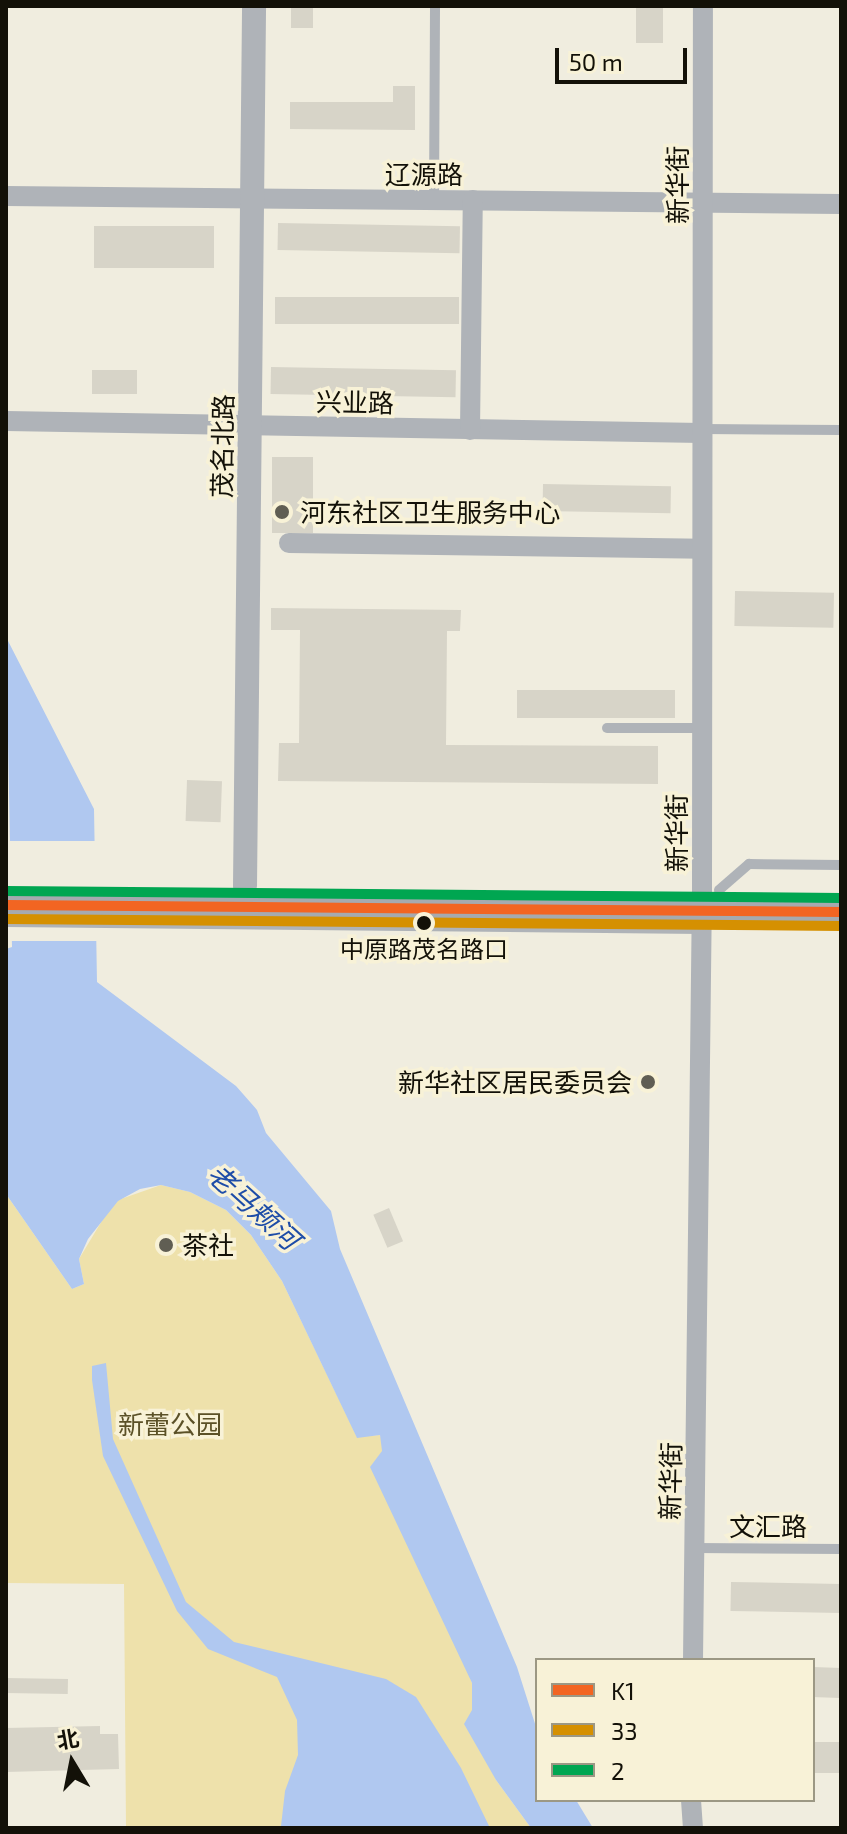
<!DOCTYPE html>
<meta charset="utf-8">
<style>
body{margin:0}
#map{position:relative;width:847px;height:1834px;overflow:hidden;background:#f0eddf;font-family:"Exo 2","Noto Sans SC",sans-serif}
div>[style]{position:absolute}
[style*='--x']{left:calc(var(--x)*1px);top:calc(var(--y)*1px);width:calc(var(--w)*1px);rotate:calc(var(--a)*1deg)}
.green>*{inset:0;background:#eee1ab}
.water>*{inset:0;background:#b0c8f0}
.pier>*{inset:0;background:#f0eddf;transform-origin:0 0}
.building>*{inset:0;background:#d7d4c8;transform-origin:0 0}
.service>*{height:10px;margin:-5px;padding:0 5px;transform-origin:5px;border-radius:5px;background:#afb3b8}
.minor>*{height:20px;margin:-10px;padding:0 10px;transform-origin:10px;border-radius:10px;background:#afb3b8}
.tertiary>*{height:24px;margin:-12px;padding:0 12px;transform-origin:12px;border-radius:12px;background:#afb3b8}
.primary>*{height:32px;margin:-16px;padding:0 16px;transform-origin:16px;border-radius:16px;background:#a6aaaf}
.bus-1>*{height:10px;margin:-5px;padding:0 5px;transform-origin:5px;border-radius:5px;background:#f26522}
.bus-2>*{height:10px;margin:-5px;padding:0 5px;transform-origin:5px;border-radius:5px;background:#d59001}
.bus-3>*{height:10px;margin:-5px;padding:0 5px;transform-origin:5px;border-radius:5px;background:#00a651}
.dots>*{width:22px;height:22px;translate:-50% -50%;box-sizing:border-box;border:4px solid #f8f2d7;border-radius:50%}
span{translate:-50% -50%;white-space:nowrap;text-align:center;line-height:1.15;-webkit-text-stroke:7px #f8f2d7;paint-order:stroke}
.bus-label{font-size:24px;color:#131108}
.street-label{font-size:26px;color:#131108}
.poi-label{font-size:26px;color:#131108}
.left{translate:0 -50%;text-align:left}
.right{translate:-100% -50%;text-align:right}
.park-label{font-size:26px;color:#5b5127}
.water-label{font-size:28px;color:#1e4da8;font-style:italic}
.frame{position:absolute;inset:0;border:8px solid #131108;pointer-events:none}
.legend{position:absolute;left:535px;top:1658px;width:280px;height:144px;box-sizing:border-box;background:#f8f2d7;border:2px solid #9c9884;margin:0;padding:10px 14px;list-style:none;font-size:24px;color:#131108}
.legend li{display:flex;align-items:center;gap:16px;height:40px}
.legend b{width:40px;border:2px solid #9c9884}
.north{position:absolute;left:32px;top:1722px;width:80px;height:80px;-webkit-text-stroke:6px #f8f2d7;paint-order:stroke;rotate:350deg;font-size:22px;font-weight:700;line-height:32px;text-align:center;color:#131108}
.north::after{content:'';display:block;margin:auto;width:28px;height:36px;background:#131108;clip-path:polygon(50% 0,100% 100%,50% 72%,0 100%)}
.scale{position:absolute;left:555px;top:48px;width:132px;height:36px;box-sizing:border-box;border:4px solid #131108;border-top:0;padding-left:10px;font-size:24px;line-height:28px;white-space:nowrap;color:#131108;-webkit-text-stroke:6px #f8f2d7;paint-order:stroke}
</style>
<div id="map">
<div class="green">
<div style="clip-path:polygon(161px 1185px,190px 1192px,226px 1210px,251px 1235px,282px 1281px,357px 1437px,380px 1435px,472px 1683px,472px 1710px,496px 1780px,531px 1828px,126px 1828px,124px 1584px,6px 1583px,6px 1194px,72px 1289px,84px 1284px,79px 1259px,106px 1214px,118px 1200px)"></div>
</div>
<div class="water">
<div style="clip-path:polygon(6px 637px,94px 809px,97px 982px,236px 1086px,257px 1110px,266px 1133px,331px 1211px,340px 1249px,517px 1667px,537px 1730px,537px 1800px,576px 1800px,593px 1828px,531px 1828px,496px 1780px,464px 1724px,472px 1710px,472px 1683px,370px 1467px,382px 1451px,380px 1435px,357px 1438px,282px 1281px,251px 1235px,226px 1210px,190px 1192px,161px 1185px,140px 1189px,118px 1201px,88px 1239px,79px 1259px,84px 1284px,72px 1289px,6px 1194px,6px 949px,12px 947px)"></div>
<div style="clip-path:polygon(106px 1363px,113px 1439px,186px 1602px,234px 1642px,386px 1679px,416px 1697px,461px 1768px,490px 1828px,281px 1826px,285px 1791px,298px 1755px,297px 1720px,277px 1677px,208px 1649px,177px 1611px,103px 1456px,92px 1380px,92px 1366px)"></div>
</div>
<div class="pier">
<div style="left:6px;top:841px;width:94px;height:100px"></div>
</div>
<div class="building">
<div style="left:291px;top:6px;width:22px;height:22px"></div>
<div style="left:636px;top:6px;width:27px;height:37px"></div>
<div style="clip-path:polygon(393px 86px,415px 86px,415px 130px,290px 129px,290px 102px,393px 102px)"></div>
<div style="left:278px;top:223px;width:182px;height:27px;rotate:1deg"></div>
<div style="left:94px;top:226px;width:120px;height:42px"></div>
<div style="left:275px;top:297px;width:184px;height:27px"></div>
<div style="left:271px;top:367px;width:185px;height:27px;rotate:1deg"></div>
<div style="left:92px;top:370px;width:45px;height:24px"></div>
<div style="left:272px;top:457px;width:41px;height:76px"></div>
<div style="left:543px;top:484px;width:128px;height:27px;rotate:1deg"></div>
<div style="left:735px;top:591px;width:99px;height:35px;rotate:1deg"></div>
<div style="clip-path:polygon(271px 608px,461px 610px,460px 631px,447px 631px,446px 745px,658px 746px,658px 784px,278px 781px,279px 743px,299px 743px,300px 630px,271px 630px)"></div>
<div style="left:517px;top:690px;width:158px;height:28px"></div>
<div style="left:187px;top:780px;width:35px;height:41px;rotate:2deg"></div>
<div style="left:389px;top:1208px;width:36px;height:17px;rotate:67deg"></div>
<div style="left:731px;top:1582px;width:110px;height:29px;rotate:1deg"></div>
<div style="left:813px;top:1667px;width:28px;height:30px;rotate:2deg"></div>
<div style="left:6px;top:1678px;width:62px;height:15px;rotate:1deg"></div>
<div style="clip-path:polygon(100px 1726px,100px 1734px,118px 1734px,119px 1769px,6px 1772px,6px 1728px)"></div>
<div style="left:813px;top:1742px;width:28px;height:31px"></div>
</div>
<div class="service">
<div style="--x:434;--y:200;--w:194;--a:-89.7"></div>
<div style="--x:703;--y:429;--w:138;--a:0.4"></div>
<div style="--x:607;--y:728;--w:95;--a:0"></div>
<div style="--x:719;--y:890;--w:40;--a:-41"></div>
<div style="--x:749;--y:864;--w:92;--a:0.6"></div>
<div style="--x:6;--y:922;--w:696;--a:0.58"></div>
<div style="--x:695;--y:1548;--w:146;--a:0.4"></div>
</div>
<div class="minor">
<div style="--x:6;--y:196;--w:835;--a:0.55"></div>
<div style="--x:6;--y:421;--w:696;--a:0.99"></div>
<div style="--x:470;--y:430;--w:230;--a:-89.3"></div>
<div style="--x:289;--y:543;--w:413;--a:0.8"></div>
<div style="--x:693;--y:1660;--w:770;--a:-89.33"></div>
<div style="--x:702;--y:890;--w:884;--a:-89.94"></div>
<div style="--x:691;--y:1800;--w:28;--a:86"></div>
</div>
<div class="tertiary">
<div style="--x:245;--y:886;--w:880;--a:-89.41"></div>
</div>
<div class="primary">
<div style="--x:6;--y:905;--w:835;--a:0.48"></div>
</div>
<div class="bus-1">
<div style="--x:6;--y:905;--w:835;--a:0.48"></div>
</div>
<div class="bus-2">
<div style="--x:6;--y:919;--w:835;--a:0.48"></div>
</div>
<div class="bus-3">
<div style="--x:6;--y:891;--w:835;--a:0.48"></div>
</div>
<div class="dots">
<div style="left:282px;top:512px;background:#605e53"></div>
<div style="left:424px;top:923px;background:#131108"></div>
<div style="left:648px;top:1082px;background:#605e53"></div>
<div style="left:166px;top:1245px;background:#605e53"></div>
</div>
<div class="bus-label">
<span style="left:424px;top:949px">中原路茂名路口</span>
</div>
<div class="street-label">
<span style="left:424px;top:174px">辽源路</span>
<span style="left:677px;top:185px;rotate:-90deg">新华街</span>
<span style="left:355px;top:402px;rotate:1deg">兴业路</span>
<span style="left:222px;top:446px;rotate:-89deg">茂名北路</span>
<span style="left:676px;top:833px;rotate:-90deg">新华街</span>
<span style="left:670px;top:1481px;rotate:-89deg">新华街</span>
<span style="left:768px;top:1526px">文汇路</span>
</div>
<div class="poi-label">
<span class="left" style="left:300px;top:512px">河东社区卫生服务中心</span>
<span class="right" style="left:632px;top:1082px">新华社区居民委员会</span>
<span class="left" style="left:182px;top:1245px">茶社</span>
</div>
<div class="park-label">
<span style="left:170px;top:1424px">新蕾公园</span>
</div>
<div class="water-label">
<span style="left:254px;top:1206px;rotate:42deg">老马颊河</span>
</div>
<div class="frame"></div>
<ul class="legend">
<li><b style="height:10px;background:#f26522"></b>K1</li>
<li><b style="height:10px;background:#d59001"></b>33</li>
<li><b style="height:10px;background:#00a651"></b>2</li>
</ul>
<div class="north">北</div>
<div class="scale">50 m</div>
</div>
